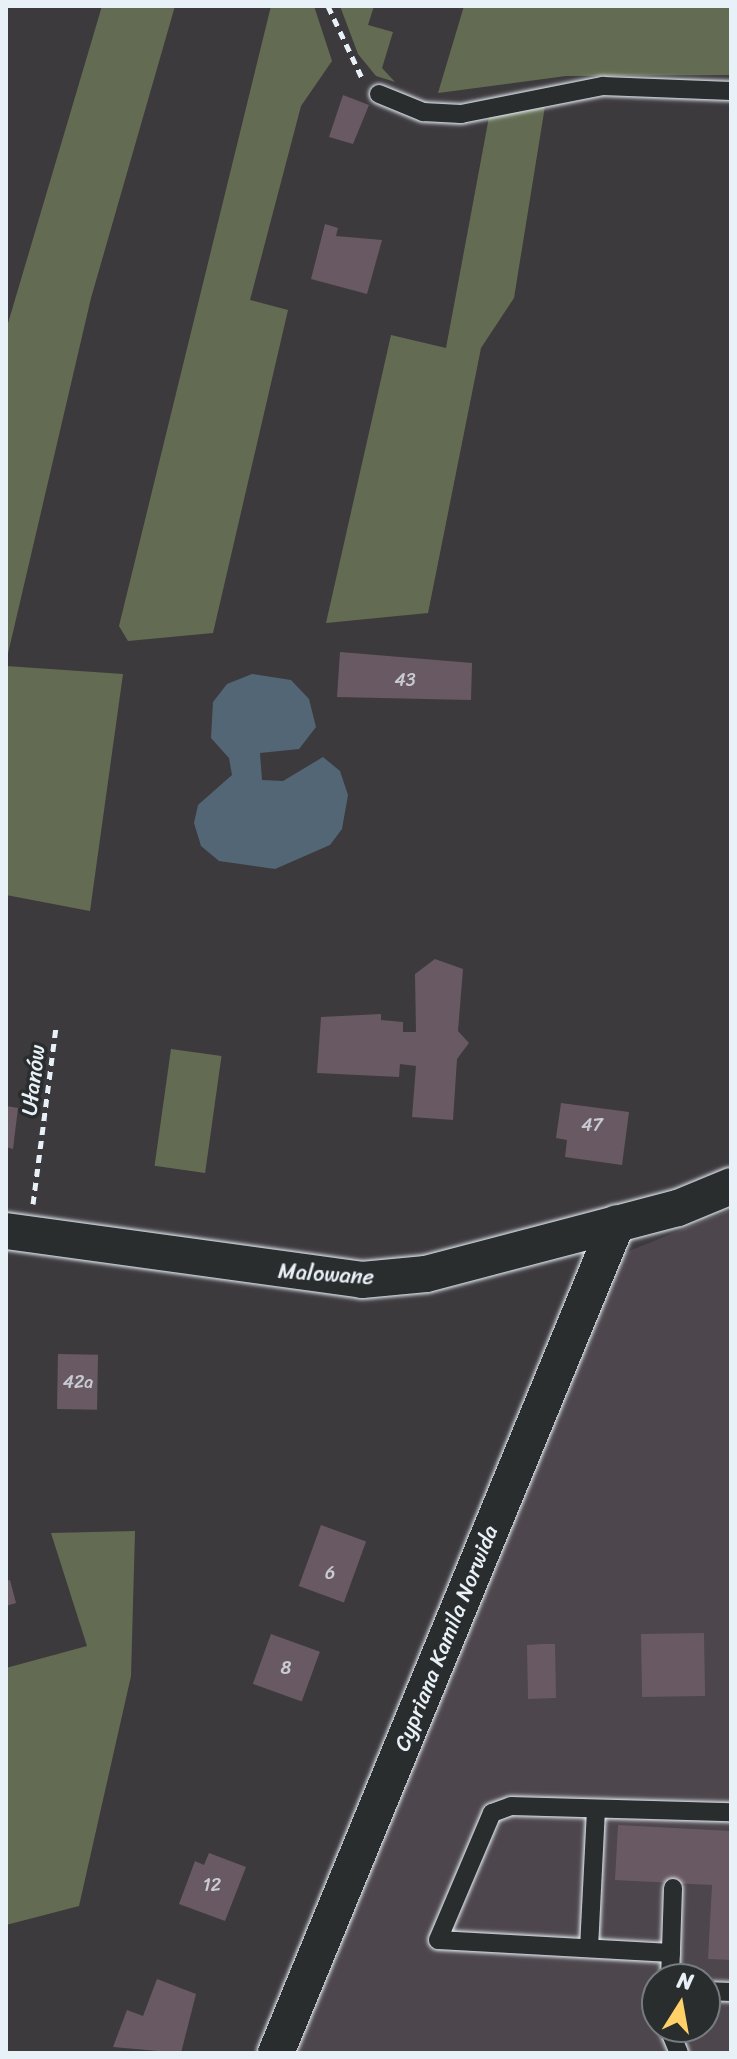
<!DOCTYPE html>
<meta charset="utf-8">
<style>
body{margin:0}
#map{position:relative;width:737px;height:2059px;overflow:hidden;background:#3d3a3e;font-family:Sriracha,sans-serif}
div>[style]{position:absolute}
[style*='--x']{left:calc(var(--x)*1px);top:calc(var(--y)*1px);width:calc(var(--w)*1px);rotate:calc(var(--a)*1deg)}
.built>*{inset:0;background:#4d464c}
.green>*{inset:0;background:#636c52;transform-origin:0 0}
.water>*{inset:0;background:#526675}
.building>*{inset:0;background:#695963;transform-origin:0 0}
.path>*{height:5px;margin-top:-2.5px;transform-origin:0;background:repeating-linear-gradient(90deg,#e8f1f8 0 8px,transparent 0 14px)}
.roads{filter:drop-shadow(0 0 2px #e8f1f8) drop-shadow(0 0 2px #e8f1f8)}
.service>*{height:18px;margin:-9px;padding:0 9px;transform-origin:9px;border-radius:9px;background:#2a2d2e}
.minor>*{height:36px;margin:-18px;padding:0 18px;transform-origin:18px;border-radius:18px;background:#2a2d2e}
span{translate:-50% -50%;white-space:nowrap;text-align:center;line-height:1.15;-webkit-text-stroke:7px #2a2d2e;paint-order:stroke}
.number-label{font-size:18px;color:#c8cbd3}
.number-label span{-webkit-text-stroke-width:0}
.street-label{font-size:22px;color:#e8f1f8}
.frame{position:absolute;inset:0;border:8px solid #e8f1f8;pointer-events:none}
.north{position:absolute;left:641px;top:1963px;width:80px;height:80px;box-sizing:border-box;background:#2a2d2e;border:2px solid #767b7f;border-radius:50%;rotate:11deg;font-size:22px;font-weight:700;line-height:32px;text-align:center;color:#e8f1f8}
.north::after{content:'';display:block;margin:auto;width:28px;height:36px;background:#ffd166;clip-path:polygon(50% 0,100% 100%,50% 72%,0 100%)}
</style>
<div id="map">
<div class="built">
<div style="clip-path:polygon(evenodd,731px 1210px,731px 2053px,286px 2053px,624px 1253px,731px 1210px,657px 1979px,705px 1979px,705px 2027px,657px 2027px,657px 1979px)"></div>
</div>
<div class="green">
<div style="clip-path:polygon(102px 6px,175px 6px,91px 298px,6px 662px,6px 330px)"></div>
<div style="clip-path:polygon(271px 6px,314px 6px,332px 61px,301px 106px,250px 300px,288px 310px,213px 633px,128px 641px,119px 626px)"></div>
<div style="clip-path:polygon(340px 6px,374px 6px,368px 25px,393px 32px,382px 68px,395px 82px,376px 76px,358px 54px)"></div>
<div style="clip-path:polygon(464px 6px,731px 6px,731px 75px,566px 76px,438px 93px)"></div>
<div style="clip-path:polygon(545px 106px,514px 298px,481px 348px,428px 613px,326px 623px,391px 335px,446px 348px,489px 117px)"></div>
<div style="clip-path:polygon(6px 666px,123px 674px,90px 911px,6px 895px)"></div>
<div style="left:171px;top:1049px;width:51px;height:118px;rotate:8deg"></div>
<div style="clip-path:polygon(135px 1531px,131px 1676px,79px 1906px,6px 1925px,6px 1668px,87px 1646px,51px 1533px)"></div>
</div>
<div class="water">
<div style="clip-path:polygon(252px 674px,291px 680px,309px 699px,316px 727px,299px 749px,260px 753px,262px 780px,283px 781px,323px 757px,340px 771px,348px 795px,342px 829px,330px 845px,275px 869px,219px 861px,201px 846px,194px 823px,198px 805px,232px 775px,229px 758px,211px 738px,213px 702px,227px 684px)"></div>
</div>
<div class="building">
<div style="clip-path:polygon(343px 95px,369px 105px,353px 144px,329px 137px)"></div>
<div style="clip-path:polygon(325px 224px,338px 228px,336px 236px,382px 240px,367px 294px,311px 279px)"></div>
<div style="clip-path:polygon(340px 652px,472px 663px,471px 700px,337px 697px)"></div>
<div style="clip-path:polygon(435px 959px,463px 969px,458px 1031px,469px 1043px,457px 1059px,453px 1120px,412px 1117px,416px 1066px,400px 1064px,399px 1077px,317px 1073px,321px 1017px,381px 1014px,381px 1020px,403px 1022px,403px 1032px,416px 1032px,415px 974px)"></div>
<div style="clip-path:polygon(561px 1103px,629px 1112px,622px 1165px,565px 1157px,567px 1140px,556px 1138px)"></div>
<div style="clip-path:polygon(6px 1106px,18px 1108px,13px 1149px,6px 1147px)"></div>
<div style="left:58px;top:1354px;width:40px;height:55px;rotate:1deg"></div>
<div style="left:321px;top:1525px;width:48px;height:65px;rotate:20deg"></div>
<div style="clip-path:polygon(10px 1580px,16px 1603px,6px 1606px,6px 1581px)"></div>
<div style="left:704px;top:1633px;width:63px;height:63px;rotate:89deg"></div>
<div style="left:271px;top:1634px;width:52px;height:53px;rotate:20deg"></div>
<div style="clip-path:polygon(542px 1644px,555px 1644px,556px 1698px,528px 1699px,527px 1645px)"></div>
<div style="clip-path:polygon(618px 1825px,731px 1831px,731px 1960px,708px 1959px,712px 1885px,615px 1880px)"></div>
<div style="clip-path:polygon(209px 1853px,246px 1867px,225px 1921px,179px 1904px,195px 1861px,204px 1865px)"></div>
<div style="clip-path:polygon(157px 1979px,196px 1994px,181px 2053px,113px 2047px,127px 2010px,143px 2016px)"></div>
</div>
<div class="path">
<div style="--x:328;--y:6;--w:82;--a:64.7"></div>
<div style="--x:33;--y:1204;--w:179;--a:-82.6"></div>
</div>
<div class="roads">
<div class="service">
<div style="--x:379;--y:94;--w:48;--a:22.2"></div>
<div style="--x:423;--y:112;--w:38;--a:3"></div>
<div style="--x:461;--y:114;--w:145;--a:-11.2"></div>
<div style="--x:603;--y:86;--w:128;--a:2.2"></div>
<div style="--x:589;--y:1948;--w:139;--a:-87.1"></div>
<div style="--x:671;--y:1953;--w:233;--a:-176.8"></div>
<div style="--x:438;--y:1940;--w:138;--a:-67"></div>
<div style="--x:492;--y:1813;--w:20;--a:-20"></div>
<div style="--x:511;--y:1806;--w:220;--a:1.6"></div>
<div style="--x:670;--y:1979;--w:91;--a:-88.1"></div>
<div style="--x:705;--y:1991;--w:26;--a:2"></div>
<div style="--x:668;--y:2027;--w:28;--a:67"></div>
</div>
<div class="minor">
<div style="--x:6;--y:1231;--w:359;--a:7.8"></div>
<div style="--x:362;--y:1280;--w:64;--a:-5.4"></div>
<div style="--x:426;--y:1274;--w:260;--a:-14.7"></div>
<div style="--x:678;--y:1208;--w:57;--a:-22.5"></div>
<div style="--x:276;--y:2053;--w:897;--a:-67.67"></div>
</div>
</div>
<div class="number-label">
<span style="left:405px;top:680px">43</span>
<span style="left:592px;top:1125px">47</span>
<span style="left:78px;top:1382px">42a</span>
<span style="left:330px;top:1573px">6</span>
<span style="left:286px;top:1668px">8</span>
<span style="left:212px;top:1885px">12</span>
</div>
<div class="street-label">
<span style="left:33px;top:1080px;rotate:-83deg">Ułanów</span>
<span style="left:326px;top:1274px;rotate:4deg">Malowane</span>
<span style="left:446px;top:1638px;rotate:-68deg">Cypriana Kamila Norwida</span>
</div>
<div class="frame"></div>
<div class="north">N</div>
</div>
